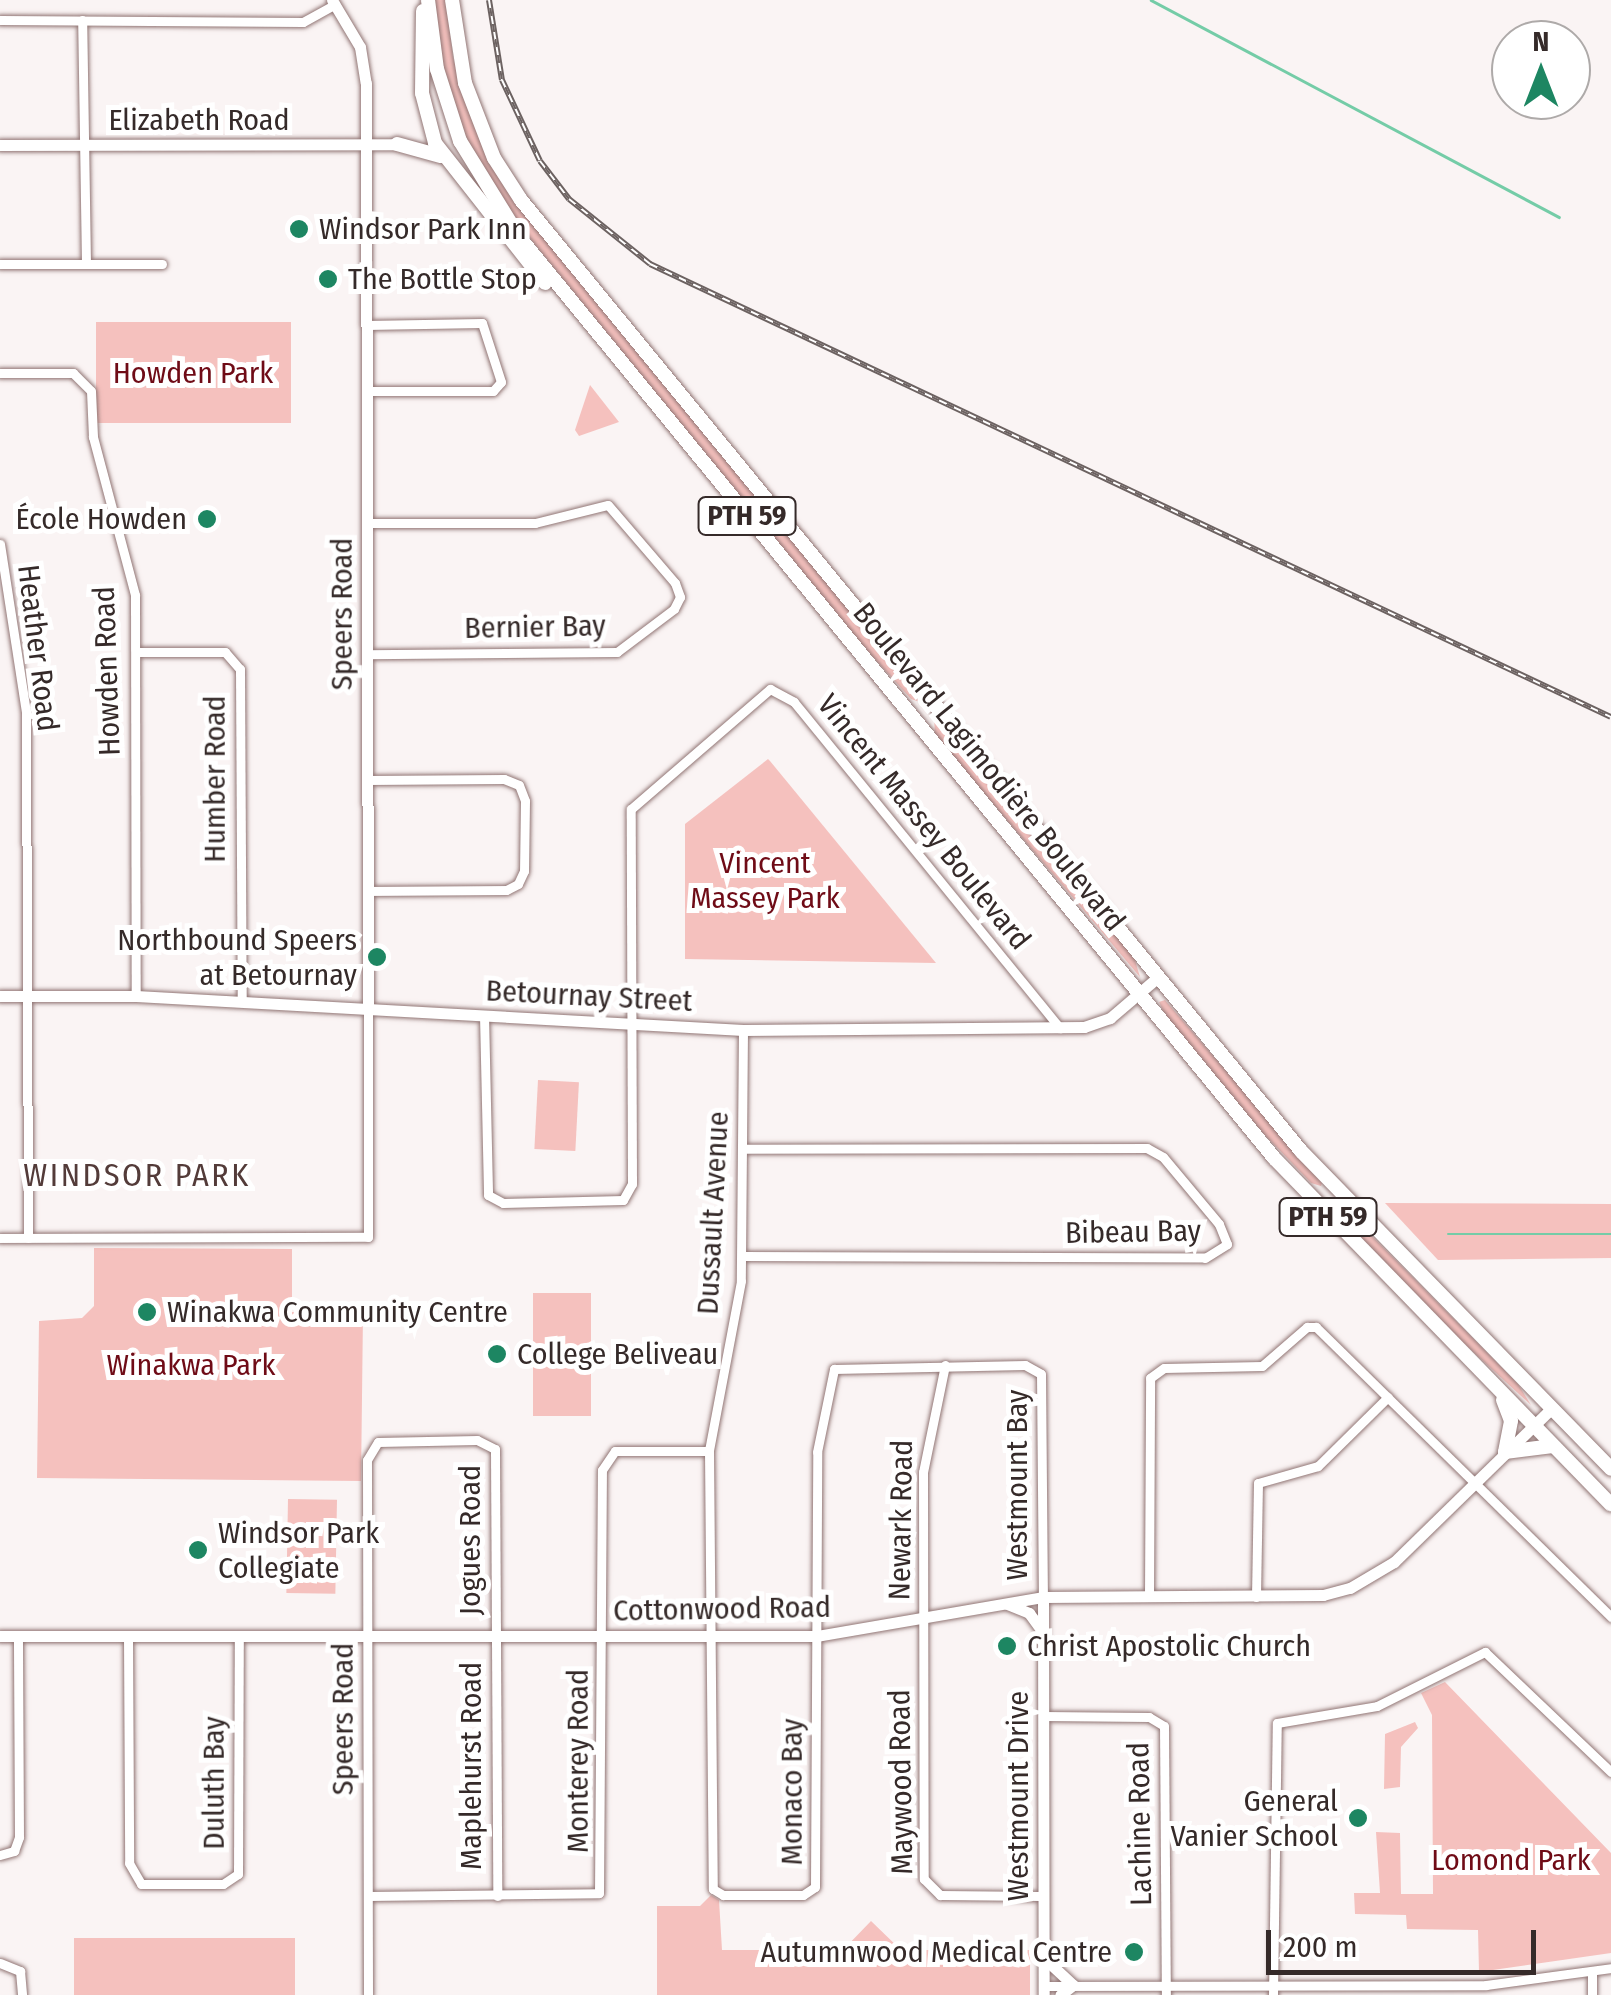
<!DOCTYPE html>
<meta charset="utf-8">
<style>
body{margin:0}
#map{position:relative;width:1611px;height:1995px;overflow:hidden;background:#faf4f4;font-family:"Fira Sans Condensed",sans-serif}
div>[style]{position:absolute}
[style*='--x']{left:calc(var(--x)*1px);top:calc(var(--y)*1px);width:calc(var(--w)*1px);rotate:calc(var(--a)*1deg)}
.green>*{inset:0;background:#f5c1be;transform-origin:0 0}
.stream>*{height:2.5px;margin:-1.25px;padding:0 1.25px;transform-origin:1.25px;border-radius:1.25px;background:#74cca7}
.roads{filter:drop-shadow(0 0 2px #917574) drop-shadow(0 0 2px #917574)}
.minor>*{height:9px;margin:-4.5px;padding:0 4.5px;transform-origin:4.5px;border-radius:4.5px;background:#fff}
.tertiary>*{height:11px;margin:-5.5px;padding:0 5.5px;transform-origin:5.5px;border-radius:5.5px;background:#fff}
.primary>*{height:14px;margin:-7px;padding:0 7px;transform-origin:7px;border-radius:7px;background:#fff}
.rail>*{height:6px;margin-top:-3px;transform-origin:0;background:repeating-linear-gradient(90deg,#fff 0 8px,#6c6261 0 16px);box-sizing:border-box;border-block:2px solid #6c6261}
.dots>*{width:28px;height:28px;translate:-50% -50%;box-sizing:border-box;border:5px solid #fff;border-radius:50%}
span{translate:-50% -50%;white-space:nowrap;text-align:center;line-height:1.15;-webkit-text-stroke:10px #fff;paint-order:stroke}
.shield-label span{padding:2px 8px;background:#fff;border:2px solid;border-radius:8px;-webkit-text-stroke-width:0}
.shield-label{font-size:28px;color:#352a29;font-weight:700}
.street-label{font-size:30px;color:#352a29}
.poi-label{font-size:30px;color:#352a29}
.left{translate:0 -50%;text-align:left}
.right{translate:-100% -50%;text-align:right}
.park-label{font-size:30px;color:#6f0b16}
.neighbourhood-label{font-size:32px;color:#533b39;letter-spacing:2.5px}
.north{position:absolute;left:1491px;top:20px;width:100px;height:100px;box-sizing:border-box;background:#fff;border:2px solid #aeaaa9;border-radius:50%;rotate:0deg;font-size:28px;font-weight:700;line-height:40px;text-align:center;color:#352a29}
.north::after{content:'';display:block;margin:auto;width:35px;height:45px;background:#1d8662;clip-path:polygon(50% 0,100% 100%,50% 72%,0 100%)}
.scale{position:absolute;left:1266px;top:1930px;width:270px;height:45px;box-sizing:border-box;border:5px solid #352a29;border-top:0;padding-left:12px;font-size:30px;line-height:35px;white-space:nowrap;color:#352a29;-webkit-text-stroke:8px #fff;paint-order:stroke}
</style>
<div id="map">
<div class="green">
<div style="clip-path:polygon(433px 0,446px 0,453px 58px,481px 142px,923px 703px,911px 699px,836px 616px,504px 206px,468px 143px,441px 64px)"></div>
<div style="left:96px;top:322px;width:195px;height:101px"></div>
<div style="clip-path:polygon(590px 385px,619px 422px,579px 436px,575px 430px)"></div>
<div style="clip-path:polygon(934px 718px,1134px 957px,1140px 977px,935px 735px)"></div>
<div style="clip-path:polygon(768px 759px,770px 761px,936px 963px,685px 959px,685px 824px)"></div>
<div style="clip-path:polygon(1165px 1000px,1322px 1183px,1321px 1186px,1311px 1183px,1261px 1131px,1167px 1019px,1159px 1002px)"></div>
<div style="left:538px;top:1080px;width:41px;height:69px;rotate:3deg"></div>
<div style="clip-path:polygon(1385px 1203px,1611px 1204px,1611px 1258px,1438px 1260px)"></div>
<div style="clip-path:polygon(1356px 1220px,1518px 1384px,1531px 1405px,1395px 1280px,1351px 1231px)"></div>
<div style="clip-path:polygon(94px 1248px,292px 1249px,292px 1312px,363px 1313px,361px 1481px,37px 1478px,39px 1321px,82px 1318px,94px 1306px)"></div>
<div style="left:533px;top:1293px;width:58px;height:123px"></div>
<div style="left:288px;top:1499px;width:49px;height:94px;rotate:1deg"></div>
<div style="clip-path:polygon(1445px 1682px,1611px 1853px,1611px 1953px,1479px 1972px,1478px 1930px,1407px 1929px,1406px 1915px,1355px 1914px,1354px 1893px,1380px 1893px,1376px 1832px,1400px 1833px,1401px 1894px,1433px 1894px,1432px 1715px,1421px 1693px)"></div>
<div style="clip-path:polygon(1415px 1722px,1418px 1728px,1401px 1747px,1400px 1787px,1384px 1789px,1385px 1734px)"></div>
<div style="clip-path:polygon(711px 1895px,719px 1900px,722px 1950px,843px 1950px,871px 1921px,901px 1950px,1030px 1950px,1030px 1995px,657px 1995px,657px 1906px,700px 1906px)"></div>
<div style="left:74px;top:1938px;width:221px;height:57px"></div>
</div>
<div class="stream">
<div style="--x:1151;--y:0;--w:462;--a:28"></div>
<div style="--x:1448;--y:1234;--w:163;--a:0"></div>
</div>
<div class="roads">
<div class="minor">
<div style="--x:0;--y:20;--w:303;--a:0.4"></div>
<div style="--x:303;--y:22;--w:37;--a:-29"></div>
<div style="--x:0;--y:264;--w:86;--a:0"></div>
<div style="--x:86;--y:264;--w:244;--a:-90.9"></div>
<div style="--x:86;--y:264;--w:76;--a:0"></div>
<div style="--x:366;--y:325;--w:116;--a:-1"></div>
<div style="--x:482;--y:323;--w:62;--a:72.1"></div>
<div style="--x:501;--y:382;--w:12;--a:132"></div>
<div style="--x:493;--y:391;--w:126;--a:180"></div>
<div style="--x:0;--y:373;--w:73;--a:0"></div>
<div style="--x:73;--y:373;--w:25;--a:45"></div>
<div style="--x:91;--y:391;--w:46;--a:87.5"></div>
<div style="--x:93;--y:437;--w:163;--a:75.1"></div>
<div style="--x:135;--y:595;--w:401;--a:89.9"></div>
<div style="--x:367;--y:523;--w:168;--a:0"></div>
<div style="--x:535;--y:523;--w:75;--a:-13.9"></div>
<div style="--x:608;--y:505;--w:103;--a:49.3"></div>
<div style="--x:675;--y:583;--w:15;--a:70"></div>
<div style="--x:680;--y:597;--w:13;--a:117"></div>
<div style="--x:674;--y:609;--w:71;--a:143"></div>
<div style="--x:617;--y:652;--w:250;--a:179.5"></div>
<div style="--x:0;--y:544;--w:169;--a:81.2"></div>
<div style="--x:26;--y:711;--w:527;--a:89.78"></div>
<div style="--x:136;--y:652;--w:89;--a:0"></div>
<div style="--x:225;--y:652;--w:23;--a:49"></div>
<div style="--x:240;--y:669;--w:333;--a:89.7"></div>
<div style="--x:367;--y:780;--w:137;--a:-0.4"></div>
<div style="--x:504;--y:779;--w:16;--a:22"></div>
<div style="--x:519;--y:785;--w:17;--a:69"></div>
<div style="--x:525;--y:801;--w:70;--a:90.8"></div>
<div style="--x:524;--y:871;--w:14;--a:115"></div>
<div style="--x:518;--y:884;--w:13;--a:153"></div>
<div style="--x:506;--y:890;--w:139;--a:179.6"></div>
<div style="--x:484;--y:1015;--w:180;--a:88.7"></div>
<div style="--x:488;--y:1195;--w:17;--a:28"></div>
<div style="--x:503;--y:1203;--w:120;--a:-1.4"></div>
<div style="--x:623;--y:1200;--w:18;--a:-61"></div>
<div style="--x:632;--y:1184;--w:375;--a:-90.2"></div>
<div style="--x:631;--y:809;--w:184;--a:-40.8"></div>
<div style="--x:770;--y:689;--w:27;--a:28"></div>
<div style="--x:794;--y:702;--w:421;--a:50.8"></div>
<div style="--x:743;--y:1030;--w:251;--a:90.5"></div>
<div style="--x:741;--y:1281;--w:173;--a:100.7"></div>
<div style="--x:709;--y:1451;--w:438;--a:89.5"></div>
<div style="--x:713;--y:1889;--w:12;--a:31"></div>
<div style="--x:723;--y:1895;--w:80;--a:0"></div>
<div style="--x:803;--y:1895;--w:14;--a:-34"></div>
<div style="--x:815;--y:1887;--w:435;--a:-89.7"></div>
<div style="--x:817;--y:1452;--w:85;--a:-78.4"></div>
<div style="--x:834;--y:1369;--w:191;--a:-1.2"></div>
<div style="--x:1025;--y:1365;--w:18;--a:29"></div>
<div style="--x:1041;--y:1374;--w:223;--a:89.5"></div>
<div style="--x:0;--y:1238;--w:368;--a:-0.2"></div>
<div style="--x:368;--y:1237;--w:228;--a:-90"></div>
<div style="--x:742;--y:1256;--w:463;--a:0.2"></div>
<div style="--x:1205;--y:1258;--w:26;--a:-32"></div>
<div style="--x:1227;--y:1244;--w:22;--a:-112"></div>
<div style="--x:1219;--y:1224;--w:87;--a:-129.9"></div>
<div style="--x:1163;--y:1157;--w:18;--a:-151"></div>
<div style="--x:1147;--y:1148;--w:403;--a:179.9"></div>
<div style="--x:945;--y:1365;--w:109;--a:101.6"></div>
<div style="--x:923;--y:1472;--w:407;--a:89.9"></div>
<div style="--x:924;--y:1879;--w:23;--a:45"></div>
<div style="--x:940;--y:1895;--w:101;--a:0.6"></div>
<div style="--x:1149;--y:1595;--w:217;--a:-89.7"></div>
<div style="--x:1150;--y:1378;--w:17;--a:-36"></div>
<div style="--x:1164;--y:1368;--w:98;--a:-1.2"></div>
<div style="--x:1262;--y:1366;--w:60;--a:-40.9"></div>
<div style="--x:1307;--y:1327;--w:9;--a:0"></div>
<div style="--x:1316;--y:1327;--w:414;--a:44.5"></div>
<div style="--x:1256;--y:1597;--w:114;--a:-89"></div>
<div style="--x:1258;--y:1483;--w:62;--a:-15.8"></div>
<div style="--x:1318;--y:1466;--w:98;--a:-44.6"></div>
<div style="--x:128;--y:1636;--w:227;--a:89.7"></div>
<div style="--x:129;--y:1863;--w:24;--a:60"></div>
<div style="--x:141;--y:1884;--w:82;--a:0"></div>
<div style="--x:223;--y:1884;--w:18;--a:-34"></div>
<div style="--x:238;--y:1874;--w:237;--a:-89.8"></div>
<div style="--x:1043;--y:1716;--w:106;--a:0.5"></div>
<div style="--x:1149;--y:1717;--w:17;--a:31"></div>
<div style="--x:1164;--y:1726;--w:269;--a:89.6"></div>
<div style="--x:0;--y:1855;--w:15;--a:-16"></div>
<div style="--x:14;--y:1851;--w:15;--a:-70"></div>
<div style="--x:19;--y:1837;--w:201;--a:-90.3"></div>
<div style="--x:368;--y:1896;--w:231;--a:-0.7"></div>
<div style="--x:599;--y:1893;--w:423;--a:-89.6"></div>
<div style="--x:602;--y:1470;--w:23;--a:-56"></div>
<div style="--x:615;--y:1451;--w:94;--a:0"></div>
<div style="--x:0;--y:1963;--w:22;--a:22"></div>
<div style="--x:20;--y:1971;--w:24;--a:85"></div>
<div style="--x:1592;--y:1971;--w:24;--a:90"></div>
<div style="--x:1044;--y:1986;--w:442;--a:-0.1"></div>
<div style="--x:1486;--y:1985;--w:126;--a:-7.7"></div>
<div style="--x:368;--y:1995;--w:535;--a:-90.11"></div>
<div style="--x:367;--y:1460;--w:21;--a:-59"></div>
<div style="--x:378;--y:1442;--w:99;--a:-1.2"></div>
<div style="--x:477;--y:1440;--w:20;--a:27"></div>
<div style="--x:495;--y:1449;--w:447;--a:89.7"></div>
<div style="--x:1273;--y:1995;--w:272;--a:-89.2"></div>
<div style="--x:1277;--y:1723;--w:101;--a:-9.6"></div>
<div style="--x:1377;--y:1706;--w:121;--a:-26.6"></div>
<div style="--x:1485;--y:1652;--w:174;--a:43.6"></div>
</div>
<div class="tertiary">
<div style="--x:332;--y:0;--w:55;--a:59.2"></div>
<div style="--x:360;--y:47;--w:36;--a:81"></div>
<div style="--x:366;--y:83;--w:926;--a:89.88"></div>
<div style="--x:0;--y:145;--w:397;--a:-0.1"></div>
<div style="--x:0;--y:996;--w:136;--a:0"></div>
<div style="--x:136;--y:996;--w:608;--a:3.21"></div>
<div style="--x:743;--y:1030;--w:341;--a:-0.5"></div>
<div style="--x:1084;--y:1027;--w:28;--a:-19"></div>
<div style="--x:1110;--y:1018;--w:63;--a:-40.5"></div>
<div style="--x:1043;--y:1597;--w:398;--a:89.9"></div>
<div style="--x:1007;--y:1604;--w:24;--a:22"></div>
<div style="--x:1029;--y:1613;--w:22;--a:54"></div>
<div style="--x:0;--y:1636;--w:817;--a:0"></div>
<div style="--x:817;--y:1636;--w:229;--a:-9.8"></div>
<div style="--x:1043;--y:1597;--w:280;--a:-0.4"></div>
<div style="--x:1323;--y:1595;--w:28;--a:-15"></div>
<div style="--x:1350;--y:1588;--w:51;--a:-30.6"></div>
<div style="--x:1394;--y:1562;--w:219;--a:-44.3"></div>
<div style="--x:1044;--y:1958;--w:40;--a:43"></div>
<div style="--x:1073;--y:1985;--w:16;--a:142"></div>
</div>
<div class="primary">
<div style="--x:428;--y:0;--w:70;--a:82.6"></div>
<div style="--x:437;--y:69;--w:76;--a:72.3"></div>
<div style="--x:460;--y:141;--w:114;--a:58.3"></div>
<div style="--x:520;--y:238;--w:1190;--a:50.66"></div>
<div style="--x:1274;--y:1158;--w:483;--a:45.8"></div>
<div style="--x:452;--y:0;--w:84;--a:81.1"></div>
<div style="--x:465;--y:83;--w:80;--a:68.9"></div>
<div style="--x:494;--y:158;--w:50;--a:57.3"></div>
<div style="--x:521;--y:200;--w:1230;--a:50.64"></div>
<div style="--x:1301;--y:1151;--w:444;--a:45.7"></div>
<div style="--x:423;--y:11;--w:82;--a:90.7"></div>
<div style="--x:422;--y:93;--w:52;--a:75.4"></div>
<div style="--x:435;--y:143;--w:178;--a:51.8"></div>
<div style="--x:397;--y:144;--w:45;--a:15.6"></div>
<div style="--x:1503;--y:1400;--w:22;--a:69"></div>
<div style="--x:1511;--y:1421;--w:32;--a:101"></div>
<div style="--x:1505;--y:1452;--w:48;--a:-7.1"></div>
</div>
</div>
<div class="rail">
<div style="--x:489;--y:0;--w:81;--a:80.8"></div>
<div style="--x:502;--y:80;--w:89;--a:64.9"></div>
<div style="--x:540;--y:161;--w:48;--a:52.7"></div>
<div style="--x:569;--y:199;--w:104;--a:38.7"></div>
<div style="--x:650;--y:264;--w:1062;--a:25.24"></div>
</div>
<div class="dots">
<div style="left:299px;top:229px;background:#1d8662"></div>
<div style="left:328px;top:279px;background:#1d8662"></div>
<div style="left:207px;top:519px;background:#1d8662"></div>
<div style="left:377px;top:957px;background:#1d8662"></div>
<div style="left:147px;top:1312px;background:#1d8662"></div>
<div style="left:497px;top:1354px;background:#1d8662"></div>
<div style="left:198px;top:1550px;background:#1d8662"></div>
<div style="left:1007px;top:1646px;background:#1d8662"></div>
<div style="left:1358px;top:1818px;background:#1d8662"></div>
<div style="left:1134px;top:1952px;background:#1d8662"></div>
</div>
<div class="shield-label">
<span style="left:747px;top:516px">PTH 59</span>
<span style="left:1328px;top:1217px">PTH 59</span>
</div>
<div class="street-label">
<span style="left:199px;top:120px">Elizabeth Road</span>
<span style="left:342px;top:614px;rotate:-90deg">Speers Road</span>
<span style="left:535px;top:627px;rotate:-1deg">Bernier Bay</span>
<span style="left:38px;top:648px;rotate:83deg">Heather Road</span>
<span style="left:107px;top:671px;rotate:-92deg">Howden Road</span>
<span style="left:989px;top:767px;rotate:51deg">Boulevard Lagimodière Boulevard</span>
<span style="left:215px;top:779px;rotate:-90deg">Humber Road</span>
<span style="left:924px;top:822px;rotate:51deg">Vincent Massey Boulevard</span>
<span style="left:589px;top:996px;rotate:3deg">Betournay Street</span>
<span style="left:713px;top:1213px;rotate:-87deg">Dussault Avenue</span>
<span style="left:1133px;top:1232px;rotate:-1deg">Bibeau Bay</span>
<span style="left:1017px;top:1485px;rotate:-90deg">Westmount Bay</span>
<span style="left:901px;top:1520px;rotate:-89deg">Newark Road</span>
<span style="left:470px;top:1540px;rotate:-90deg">Jogues Road</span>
<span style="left:722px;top:1609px;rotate:-1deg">Cottonwood Road</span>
<span style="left:343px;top:1719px;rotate:-90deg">Speers Road</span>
<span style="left:578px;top:1761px;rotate:-90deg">Monterey Road</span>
<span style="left:471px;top:1766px;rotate:-90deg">Maplehurst Road</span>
<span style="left:901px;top:1782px;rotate:-91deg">Maywood Road</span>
<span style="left:214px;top:1783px;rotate:-90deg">Duluth Bay</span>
<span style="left:792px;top:1792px;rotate:-90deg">Monaco Bay</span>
<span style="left:1018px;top:1796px;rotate:-90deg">Westmount Drive</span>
<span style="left:1140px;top:1824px;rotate:-91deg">Lachine Road</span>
</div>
<div class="poi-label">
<span class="left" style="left:319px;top:229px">Windsor Park Inn</span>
<span class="left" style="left:348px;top:279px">The Bottle Stop</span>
<span class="right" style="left:187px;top:519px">École Howden</span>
<span class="right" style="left:357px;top:957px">Northbound Speers<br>at Betournay</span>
<span class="left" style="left:167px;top:1312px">Winakwa Community Centre</span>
<span class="left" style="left:517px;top:1354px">College Beliveau</span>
<span class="left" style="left:218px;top:1550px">Windsor Park<br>Collegiate</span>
<span class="left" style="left:1027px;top:1646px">Christ Apostolic Church</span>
<span class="right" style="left:1338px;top:1818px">General<br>Vanier School</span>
<span class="right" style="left:1112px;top:1952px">Autumnwood Medical Centre</span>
</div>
<div class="park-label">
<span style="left:193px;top:373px">Howden Park</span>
<span style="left:765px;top:880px">Vincent<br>Massey Park</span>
<span style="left:191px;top:1365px">Winakwa Park</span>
<span style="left:1511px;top:1860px">Lomond Park</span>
</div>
<div class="neighbourhood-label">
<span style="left:137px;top:1175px">WINDSOR PARK</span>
</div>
<div class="north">N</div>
<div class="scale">200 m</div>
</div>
